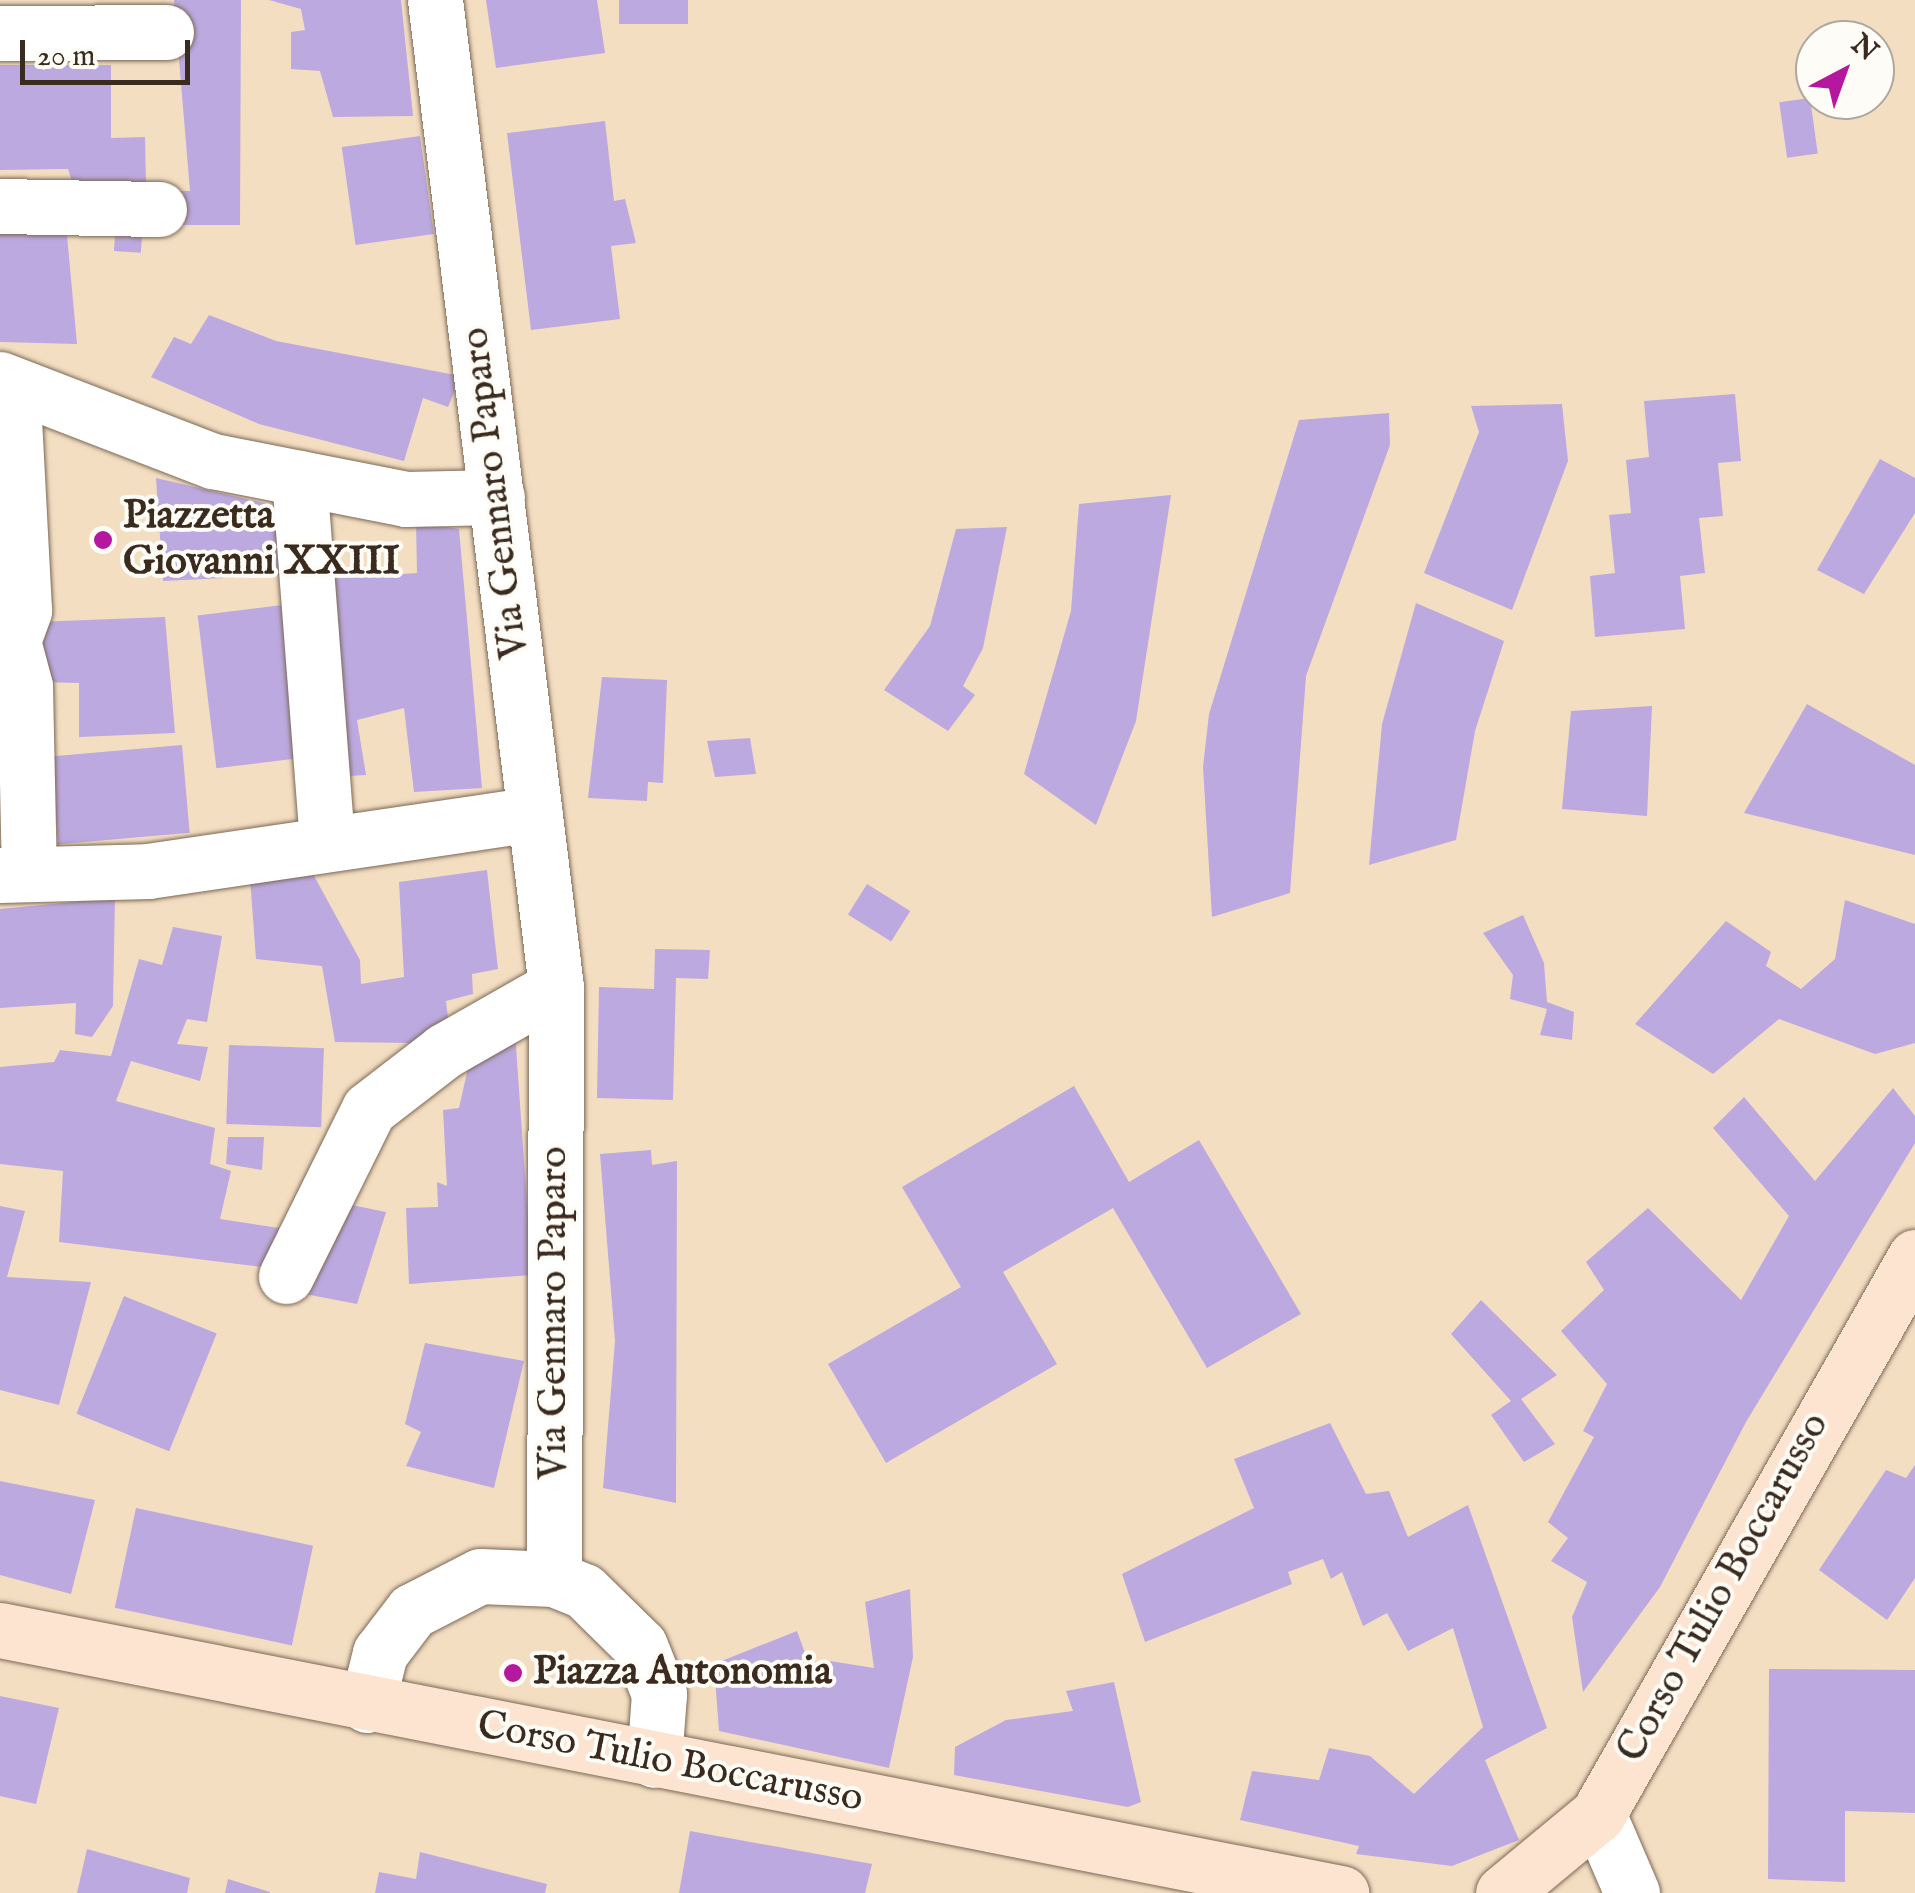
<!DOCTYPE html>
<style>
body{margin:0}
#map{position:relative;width:1915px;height:1893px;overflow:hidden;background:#f4dec2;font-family:"IM FELL English",serif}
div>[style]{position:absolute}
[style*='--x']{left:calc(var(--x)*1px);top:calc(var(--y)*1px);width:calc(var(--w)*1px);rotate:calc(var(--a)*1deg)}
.building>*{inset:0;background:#bca9e0;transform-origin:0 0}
.roads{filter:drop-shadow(0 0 2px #7c6957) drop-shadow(0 0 2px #7c6957)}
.street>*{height:55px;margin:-27.5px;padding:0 27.5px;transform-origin:27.5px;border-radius:27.5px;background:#fff}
.secondary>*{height:55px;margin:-27.5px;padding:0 27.5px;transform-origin:27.5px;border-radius:27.5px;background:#fde4d0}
.dots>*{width:28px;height:28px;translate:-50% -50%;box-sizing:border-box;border:5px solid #fdfcf7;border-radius:50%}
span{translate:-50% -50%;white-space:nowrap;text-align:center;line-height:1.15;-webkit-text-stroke:8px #fdfcf7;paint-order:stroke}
.street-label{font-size:40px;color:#3b2a1e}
.poi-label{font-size:40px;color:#3b2a1e;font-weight:700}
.left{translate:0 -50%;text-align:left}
.north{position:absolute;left:1795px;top:20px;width:100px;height:100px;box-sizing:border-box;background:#fdfcf7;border:2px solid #afa8a0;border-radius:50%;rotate:41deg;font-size:28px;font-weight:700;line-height:40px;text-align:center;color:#3b2a1e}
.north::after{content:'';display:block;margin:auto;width:35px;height:45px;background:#b5179e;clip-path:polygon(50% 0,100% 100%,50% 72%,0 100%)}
.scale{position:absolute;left:20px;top:40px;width:170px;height:45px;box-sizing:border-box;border:5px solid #3b2a1e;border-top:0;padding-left:12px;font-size:30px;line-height:35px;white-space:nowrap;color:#3b2a1e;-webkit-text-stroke:8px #fdfcf7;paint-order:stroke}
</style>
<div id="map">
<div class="building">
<div style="clip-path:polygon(174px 0,241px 0,240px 225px,172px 225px,172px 191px,190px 191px)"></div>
<div style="clip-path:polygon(269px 0,401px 0,413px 116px,333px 117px,320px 71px,291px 69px,291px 32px,305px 30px,301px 9px)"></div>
<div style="clip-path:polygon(486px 0,597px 0,605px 53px,496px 68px)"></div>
<div style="left:619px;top:0;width:69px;height:24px"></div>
<div style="clip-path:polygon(0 65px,111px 65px,111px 138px,145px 137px,146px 184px,73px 185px,68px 169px,0 170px)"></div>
<div style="left:1810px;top:98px;width:56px;height:31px;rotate:82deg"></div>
<div style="clip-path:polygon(605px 121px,614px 201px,625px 199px,636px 243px,611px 246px,620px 319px,531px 330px,507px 133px)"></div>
<div style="left:420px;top:136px;width:99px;height:79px;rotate:82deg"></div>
<div style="clip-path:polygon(0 221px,66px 224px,77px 344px,0 342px)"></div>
<div style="left:116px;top:221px;width:27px;height:30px;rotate:4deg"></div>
<div style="clip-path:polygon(209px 315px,276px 341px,461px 376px,448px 407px,423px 398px,404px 461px,259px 424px,151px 377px,174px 337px,191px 344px)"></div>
<div style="clip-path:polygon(1735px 394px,1741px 461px,1718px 463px,1723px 516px,1699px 518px,1705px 573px,1680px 576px,1685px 629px,1595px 637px,1590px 576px,1615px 573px,1609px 515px,1631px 513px,1626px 460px,1649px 457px,1644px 401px)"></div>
<div style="clip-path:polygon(1562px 404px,1568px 461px,1512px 610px,1424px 573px,1479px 432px,1471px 406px)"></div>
<div style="clip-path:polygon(1389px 413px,1390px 445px,1306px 676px,1290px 893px,1212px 917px,1203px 767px,1209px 714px,1299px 420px)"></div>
<div style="clip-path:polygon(1880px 459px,1915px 478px,1915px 513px,1864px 594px,1817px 570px)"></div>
<div style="clip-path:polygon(156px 478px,281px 507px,286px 575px,163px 581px)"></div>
<div style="clip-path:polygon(1171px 495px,1136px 721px,1096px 825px,1024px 774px,1071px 611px,1079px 504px)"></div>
<div style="clip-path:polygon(416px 522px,459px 529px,482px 788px,414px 792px,404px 708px,357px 720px,366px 775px,332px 777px,311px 580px,417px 573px)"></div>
<div style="clip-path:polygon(1007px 527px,983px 648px,963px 686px,975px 695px,948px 731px,884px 690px,930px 626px,956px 529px)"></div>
<div style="clip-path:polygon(1416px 603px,1504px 641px,1475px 731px,1456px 840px,1369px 865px,1382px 724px)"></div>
<div style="left:283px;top:605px;width:154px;height:86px;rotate:83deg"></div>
<div style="clip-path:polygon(165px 617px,175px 733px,79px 737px,79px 683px,39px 682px,35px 622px)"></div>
<div style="clip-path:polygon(602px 677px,667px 680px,663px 783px,648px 782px,647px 801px,588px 798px)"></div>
<div style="clip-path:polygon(1807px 704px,1915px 765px,1915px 855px,1744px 813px)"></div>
<div style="clip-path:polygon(1652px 706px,1647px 816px,1562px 809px,1571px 711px)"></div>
<div style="clip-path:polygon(750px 738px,756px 774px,715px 777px,707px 741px)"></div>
<div style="left:182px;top:745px;width:88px;height:132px;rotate:85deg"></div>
<div style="clip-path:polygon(487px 870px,498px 969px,472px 974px,473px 994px,446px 1001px,449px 1026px,416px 1043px,335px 1042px,322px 966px,256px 959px,250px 878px,313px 874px,360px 960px,361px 984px,404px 977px,399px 882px)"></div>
<div style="left:867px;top:884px;width:51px;height:36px;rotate:32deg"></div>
<div style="clip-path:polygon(115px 898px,113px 1006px,92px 1037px,75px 1034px,76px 1003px,0 1008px,0 909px)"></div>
<div style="clip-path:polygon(1845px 900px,1915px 924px,1915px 1043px,1875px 1054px,1779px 1019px,1713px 1074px,1635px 1024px,1726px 921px,1771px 952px,1766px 966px,1801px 989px,1835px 959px)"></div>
<div style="clip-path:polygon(1523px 915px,1544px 963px,1547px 1002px,1574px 1012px,1572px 1040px,1540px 1035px,1547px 1009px,1510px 999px,1513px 975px,1483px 933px)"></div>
<div style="clip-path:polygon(173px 927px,222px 936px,207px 1022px,187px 1019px,177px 1044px,208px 1047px,200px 1081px,131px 1061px,116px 1101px,215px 1128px,210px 1164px,231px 1171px,220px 1219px,279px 1228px,270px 1268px,59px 1242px,63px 1171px,0 1164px,0 1067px,54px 1062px,60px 1050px,111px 1056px,139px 959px,162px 965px)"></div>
<div style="clip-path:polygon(655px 949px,710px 950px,708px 979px,676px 978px,673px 1100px,597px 1098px,599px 987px,654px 989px)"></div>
<div style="clip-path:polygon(515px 1032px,532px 1275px,409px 1284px,406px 1208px,438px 1207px,437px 1182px,447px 1186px,443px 1110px,459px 1108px,472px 1050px)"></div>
<div style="left:229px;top:1045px;width:95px;height:79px;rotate:2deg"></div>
<div style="clip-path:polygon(1074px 1086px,1129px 1182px,1199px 1140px,1301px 1314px,1207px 1368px,1113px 1208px,1003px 1272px,1057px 1364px,886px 1463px,828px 1364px,961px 1287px,902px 1187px)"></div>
<div style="clip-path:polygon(1893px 1088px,1915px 1116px,1915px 1143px,1746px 1422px,1660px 1587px,1583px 1692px,1572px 1617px,1587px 1582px,1551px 1561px,1568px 1538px,1548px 1522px,1594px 1437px,1583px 1431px,1607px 1384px,1561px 1331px,1604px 1290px,1586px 1262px,1648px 1208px,1741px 1300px,1789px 1216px,1713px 1128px,1744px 1097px,1815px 1181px)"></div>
<div style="clip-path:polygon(228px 1137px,264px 1137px,262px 1170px,226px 1164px)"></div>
<div style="clip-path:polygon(651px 1150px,652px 1165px,677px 1161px,676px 1503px,603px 1488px,615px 1341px,600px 1154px)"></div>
<div style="clip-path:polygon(337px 1202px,386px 1212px,357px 1304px,305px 1294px)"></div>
<div style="clip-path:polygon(0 1206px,25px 1211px,7px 1277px,91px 1282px,59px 1405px,0 1390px)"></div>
<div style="left:124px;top:1296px;width:100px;height:127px;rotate:22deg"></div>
<div style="clip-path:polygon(1481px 1300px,1557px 1375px,1521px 1399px,1555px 1444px,1524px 1462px,1491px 1415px,1511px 1401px,1451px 1334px)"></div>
<div style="clip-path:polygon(425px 1343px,524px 1361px,494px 1488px,406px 1466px,421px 1432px,405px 1424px)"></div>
<div style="clip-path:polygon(1330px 1423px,1366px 1494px,1389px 1491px,1408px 1537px,1468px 1505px,1547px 1728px,1485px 1760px,1519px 1840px,1452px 1866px,1356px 1854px,1359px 1846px,1240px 1820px,1252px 1771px,1319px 1780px,1329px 1748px,1370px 1756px,1414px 1794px,1483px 1727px,1453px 1628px,1408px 1651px,1387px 1613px,1363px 1626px,1342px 1572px,1331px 1579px,1323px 1559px,1288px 1572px,1292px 1584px,1145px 1642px,1122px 1574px,1254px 1508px,1234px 1459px)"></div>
<div style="clip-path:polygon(1915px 1465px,1915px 1578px,1887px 1620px,1819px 1570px,1886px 1470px,1906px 1478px)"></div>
<div style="clip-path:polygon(0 1481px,95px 1500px,71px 1594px,0 1575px)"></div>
<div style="left:136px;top:1508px;width:181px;height:102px;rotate:12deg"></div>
<div style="clip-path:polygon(910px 1589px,913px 1657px,889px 1768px,719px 1731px,714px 1664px,797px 1631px,816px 1683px,828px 1682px,830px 1661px,874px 1668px,865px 1602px)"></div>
<div style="clip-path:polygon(1769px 1669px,1915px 1670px,1915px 1813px,1845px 1811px,1845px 1882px,1768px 1879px)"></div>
<div style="clip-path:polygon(1114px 1682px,1141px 1802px,1128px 1807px,954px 1775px,955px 1747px,1006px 1720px,1073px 1711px,1066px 1691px)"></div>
<div style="clip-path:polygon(0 1696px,59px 1708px,36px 1804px,0 1796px)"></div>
<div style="clip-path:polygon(690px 1831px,872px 1864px,865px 1893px,679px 1893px)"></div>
<div style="clip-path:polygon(87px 1849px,190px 1878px,187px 1893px,77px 1893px)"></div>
<div style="clip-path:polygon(420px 1852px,547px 1884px,545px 1893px,375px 1893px,379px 1872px,416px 1879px)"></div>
<div style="clip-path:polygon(228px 1879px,270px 1892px,270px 1893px,225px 1893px)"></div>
</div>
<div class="roads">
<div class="street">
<div style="--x:435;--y:0;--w:994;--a:83.01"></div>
<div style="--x:556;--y:987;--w:592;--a:90.19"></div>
<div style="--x:0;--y:33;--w:166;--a:-0.3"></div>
<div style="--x:0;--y:206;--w:159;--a:1.1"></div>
<div style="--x:0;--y:379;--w:228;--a:21.1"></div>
<div style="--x:213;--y:461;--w:197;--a:11.1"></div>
<div style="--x:406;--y:499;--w:91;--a:-1.3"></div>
<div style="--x:299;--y:478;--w:364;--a:85.6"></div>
<div style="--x:13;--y:641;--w:47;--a:75.1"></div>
<div style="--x:25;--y:686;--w:188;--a:88.8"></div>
<div style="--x:0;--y:646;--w:14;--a:-21"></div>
<div style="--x:13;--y:641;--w:33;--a:-70"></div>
<div style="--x:24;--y:610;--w:226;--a:-93"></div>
<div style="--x:0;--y:875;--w:148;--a:-1.5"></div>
<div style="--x:148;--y:871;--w:391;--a:-8.4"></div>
<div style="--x:286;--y:1276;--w:186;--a:-63.6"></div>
<div style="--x:369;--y:1109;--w:95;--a:-37.7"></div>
<div style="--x:444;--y:1051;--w:129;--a:-29.7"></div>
<div style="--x:367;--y:1705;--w:54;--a:-76"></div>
<div style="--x:380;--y:1653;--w:53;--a:-52.7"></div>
<div style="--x:412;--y:1611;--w:76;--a:-27.2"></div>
<div style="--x:480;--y:1576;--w:74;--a:2.3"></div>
<div style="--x:554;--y:1579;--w:32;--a:22"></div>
<div style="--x:584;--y:1591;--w:78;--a:44.5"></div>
<div style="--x:640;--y:1646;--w:52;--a:68.4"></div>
<div style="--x:659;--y:1694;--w:66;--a:94.3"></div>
<div style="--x:1598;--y:1814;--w:86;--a:66.7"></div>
</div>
<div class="secondary">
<div style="--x:0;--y:1630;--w:1367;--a:11.1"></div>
<div style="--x:1503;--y:1893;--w:124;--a:-39.7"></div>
<div style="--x:1598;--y:1814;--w:641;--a:-60.35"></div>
</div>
</div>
<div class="dots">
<div style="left:103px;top:540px;background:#b5179e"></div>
<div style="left:513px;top:1673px;background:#b5179e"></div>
</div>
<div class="street-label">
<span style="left:496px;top:493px;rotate:-97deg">Via Gennaro Paparo</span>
<span style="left:555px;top:1313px;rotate:-90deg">Via Gennaro Paparo</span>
<span style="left:1724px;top:1588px;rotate:-61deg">Corso Tulio Boccarusso</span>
<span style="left:670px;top:1763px;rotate:11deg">Corso Tulio Boccarusso</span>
</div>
<div class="poi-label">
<span class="left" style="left:123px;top:540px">Piazzetta<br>Giovanni XXIII</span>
<span class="left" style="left:533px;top:1673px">Piazza Autonomia</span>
</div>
<div class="north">N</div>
<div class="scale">20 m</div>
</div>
